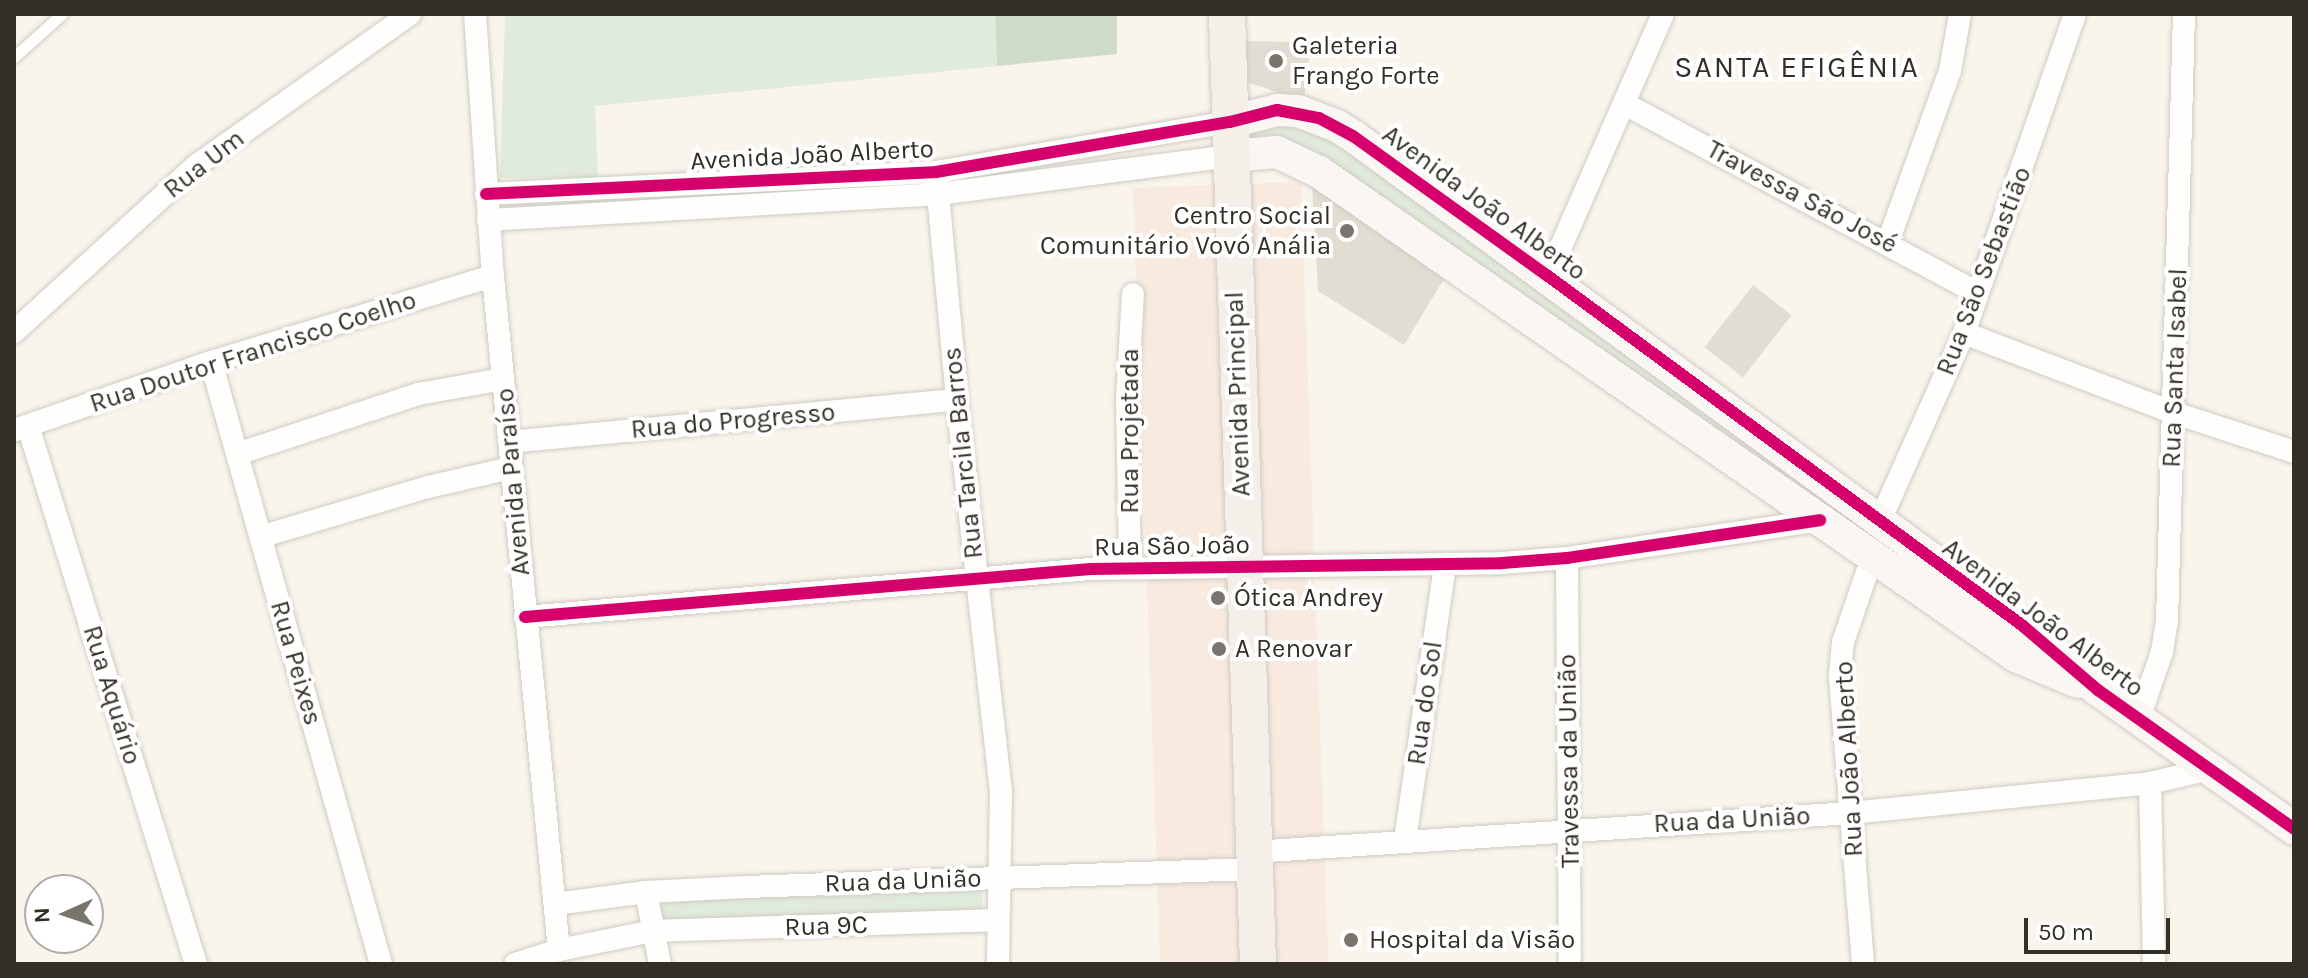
<!DOCTYPE html>
<meta charset="utf-8">
<style>
body{margin:0}
#map{position:relative;width:2308px;height:978px;overflow:hidden;background:#f9f5ed;font-family:Karla,sans-serif}
div>[style]{position:absolute}
[style*='--x']{left:calc(var(--x)*1px);top:calc(var(--y)*1px);width:calc(var(--w)*1px);rotate:calc(var(--a)*1deg)}
.commercial>*{inset:0;background:#f8eadf;transform-origin:0 0}
.green>*{inset:0;background:#e1ebdb}
.forest>*{inset:0;background:#cedcc7}
.building>*{inset:0;background:#e2ddd2;transform-origin:0 0}
.roads{filter:drop-shadow(0 0 2px #cfcbc3) drop-shadow(0 0 2px #cfcbc3)}
.lane>*{height:11px;margin:-5.5px;padding:0 5.5px;transform-origin:5.5px;border-radius:5.5px;background:#fefefc}
.street>*{height:22px;margin:-11px;padding:0 11px;transform-origin:11px;border-radius:11px;background:#fefefc}
.secondary>*{height:32px;margin:-16px;padding:0 16px;transform-origin:16px;border-radius:16px;background:#faf6f3}
.primary>*{height:36px;margin:-18px;padding:0 18px;transform-origin:18px;border-radius:18px;background:#f5efea}
.cycleway>*{height:12px;margin:-6px;padding:0 6px;transform-origin:6px;border-radius:6px;background:#d6006c}
.dots>*{width:22px;height:22px;translate:-50% -50%;box-sizing:border-box;border:4px solid #fff;border-radius:50%}
span{translate:-50% -50%;white-space:nowrap;text-align:center;line-height:1.15;-webkit-text-stroke:8px #fff;paint-order:stroke}
.poi-label{font-size:26px;color:#342f26}
.left{translate:0 -50%;text-align:left}
.right{translate:-100% -50%;text-align:right}
.street-label{font-size:26px;color:#342f26}
.quarter-label{font-size:30px;color:#342f26;letter-spacing:2px}
.frame{position:absolute;inset:0;border:16px solid #342f26;pointer-events:none}
.north{position:absolute;left:24px;top:874px;width:80px;height:80px;box-sizing:border-box;background:#fff;border:2px solid #aeaca8;border-radius:50%;rotate:267deg;font-size:22px;font-weight:700;line-height:32px;text-align:center;color:#342f26}
.north::after{content:'';display:block;margin:auto;width:28px;height:36px;background:#79746c;clip-path:polygon(50% 0,100% 100%,50% 72%,0 100%)}
.scale{position:absolute;left:2024px;top:918px;width:146px;height:36px;box-sizing:border-box;border:4px solid #342f26;border-top:0;padding-left:10px;font-size:24px;line-height:28px;white-space:nowrap;color:#342f26;-webkit-text-stroke:6px #fff;paint-order:stroke}
</style>
<div id="map">
<div class="commercial">
<div style="left:1301px;top:182px;width:783px;height:168px;rotate:88deg"></div>
</div>
<div class="green">
<div style="clip-path:polygon(505px 14px,995px 14px,997px 66px,595px 106px,598px 177px,500px 178px)"></div>
<div style="clip-path:polygon(1259px 122px,1327px 131px,2071px 672px,1517px 304px,1245px 144px,1243px 125px)"></div>
<div style="clip-path:polygon(982px 887px,983px 913px,658px 923px,656px 901px)"></div>
</div>
<div class="forest">
<div style="clip-path:polygon(995px 14px,1117px 14px,1117px 54px,997px 66px)"></div>
</div>
<div class="building">
<div style="clip-path:polygon(1244px 41px,1311px 42px,1304px 101px,1244px 81px)"></div>
<div style="clip-path:polygon(1312px 185px,1445px 277px,1404px 345px,1318px 291px)"></div>
<div style="left:1753px;top:285px;width:49px;height:79px;rotate:38deg"></div>
</div>
<div class="roads">
<div class="lane">
<div style="--x:14;--y:57;--w:64;--a:-41.9"></div>
</div>
<div class="street">
<div style="--x:475;--y:14;--w:263;--a:86.1"></div>
<div style="--x:493;--y:276;--w:677;--a:84.41"></div>
<div style="--x:1625;--y:104;--w:400;--a:28.2"></div>
<div style="--x:936;--y:172;--w:229;--a:84.7"></div>
<div style="--x:957;--y:400;--w:392;--a:83.6"></div>
<div style="--x:1001;--y:790;--w:174;--a:91"></div>
<div style="--x:486;--y:194;--w:451;--a:-2.8"></div>
<div style="--x:936;--y:172;--w:298;--a:-9.7"></div>
<div style="--x:488;--y:220;--w:451;--a:-3.3"></div>
<div style="--x:938;--y:194;--w:295;--a:-7.4"></div>
<div style="--x:1888;--y:242;--w:182;--a:-70.1"></div>
<div style="--x:1950;--y:71;--w:58;--a:-80"></div>
<div style="--x:1548;--y:276;--w:286;--a:-66.3"></div>
<div style="--x:14;--y:332;--w:248;--a:-42.4"></div>
<div style="--x:197;--y:165;--w:261;--a:-35.3"></div>
<div style="--x:1964;--y:333;--w:226;--a:20.8"></div>
<div style="--x:2175;--y:413;--w:125;--a:18.1"></div>
<div style="--x:211;--y:362;--w:626;--a:74.23"></div>
<div style="--x:28;--y:426;--w:564;--a:72.66"></div>
<div style="--x:15;--y:430;--w:207;--a:-19.1"></div>
<div style="--x:211;--y:362;--w:295;--a:-17"></div>
<div style="--x:509;--y:442;--w:450;--a:-5.4"></div>
<div style="--x:237;--y:454;--w:191;--a:-18.3"></div>
<div style="--x:418;--y:394;--w:86;--a:-10"></div>
<div style="--x:1879;--y:523;--w:208;--a:-65.9"></div>
<div style="--x:1964;--y:333;--w:338;--a:-70.8"></div>
<div style="--x:260;--y:537;--w:175;--a:-16.6"></div>
<div style="--x:428;--y:487;--w:85;--a:-12.9"></div>
<div style="--x:1567;--y:558;--w:406;--a:89.6"></div>
<div style="--x:1130;--y:568;--w:168;--a:-91"></div>
<div style="--x:1127;--y:400;--w:106;--a:-86.8"></div>
<div style="--x:525;--y:617;--w:568;--a:-4.85"></div>
<div style="--x:1091;--y:569;--w:411;--a:-0.8"></div>
<div style="--x:1502;--y:563;--w:65;--a:-4.4"></div>
<div style="--x:1567;--y:558;--w:256;--a:-8.5"></div>
<div style="--x:2139;--y:718;--w:70;--a:-70.8"></div>
<div style="--x:2162;--y:652;--w:30;--a:-81"></div>
<div style="--x:2167;--y:622;--w:608;--a:-88.4"></div>
<div style="--x:2150;--y:783;--w:181;--a:88.7"></div>
<div style="--x:1405;--y:840;--w:276;--a:-81.7"></div>
<div style="--x:1252;--y:852;--w:600;--a:-3.73"></div>
<div style="--x:1851;--y:813;--w:301;--a:-5.7"></div>
<div style="--x:2150;--y:783;--w:61;--a:-13.3"></div>
<div style="--x:646;--y:892;--w:73;--a:79"></div>
<div style="--x:555;--y:904;--w:92;--a:-7.5"></div>
<div style="--x:646;--y:892;--w:100;--a:-2.9"></div>
<div style="--x:746;--y:887;--w:506;--a:-2.04"></div>
<div style="--x:515;--y:964;--w:46;--a:-17.7"></div>
<div style="--x:559;--y:950;--w:96;--a:-11.4"></div>
<div style="--x:653;--y:931;--w:345;--a:-1.8"></div>
<div style="--x:1863;--y:964;--w:290;--a:-94.6"></div>
<div style="--x:1840;--y:675;--w:33;--a:-85"></div>
<div style="--x:1843;--y:642;--w:89;--a:-71"></div>
</div>
<div class="secondary">
<div style="--x:1230;--y:122;--w:49;--a:-14.3"></div>
<div style="--x:1277;--y:110;--w:21;--a:3"></div>
<div style="--x:1298;--y:111;--w:42;--a:21"></div>
<div style="--x:1337;--y:126;--w:19;--a:32"></div>
<div style="--x:1353;--y:136;--w:830;--a:36.18"></div>
<div style="--x:2023;--y:626;--w:99;--a:40.5"></div>
<div style="--x:2098;--y:690;--w:240;--a:35.3"></div>
<div style="--x:1231;--y:156;--w:46;--a:-5"></div>
<div style="--x:1277;--y:152;--w:47;--a:25.5"></div>
<div style="--x:1319;--y:172;--w:849;--a:34.78"></div>
<div style="--x:2016;--y:656;--w:67;--a:22.8"></div>
</div>
<div class="primary">
<div style="--x:1227;--y:14;--w:951;--a:88.13"></div>
</div>
</div>
<div class="cycleway">
<div style="--x:486;--y:194;--w:451;--a:-2.8"></div>
<div style="--x:936;--y:172;--w:298;--a:-9.7"></div>
<div style="--x:1230;--y:122;--w:49;--a:-14.3"></div>
<div style="--x:1277;--y:110;--w:43;--a:10.8"></div>
<div style="--x:1319;--y:118;--w:38;--a:28"></div>
<div style="--x:1353;--y:136;--w:240;--a:35.7"></div>
<div style="--x:1548;--y:276;--w:590;--a:36.38"></div>
<div style="--x:2023;--y:626;--w:99;--a:40.5"></div>
<div style="--x:2098;--y:690;--w:240;--a:35.3"></div>
<div style="--x:525;--y:617;--w:568;--a:-4.85"></div>
<div style="--x:1091;--y:569;--w:411;--a:-0.8"></div>
<div style="--x:1502;--y:563;--w:65;--a:-4.4"></div>
<div style="--x:1567;--y:558;--w:256;--a:-8.5"></div>
</div>
<div class="dots">
<div style="left:1276px;top:61px;background:#79746c"></div>
<div style="left:1347px;top:231px;background:#79746c"></div>
<div style="left:1218px;top:598px;background:#79746c"></div>
<div style="left:1219px;top:649px;background:#79746c"></div>
<div style="left:1351px;top:940px;background:#79746c"></div>
</div>
<div class="poi-label">
<span class="left" style="left:1292px;top:61px">Galeteria<br>Frango Forte</span>
<span class="right" style="left:1331px;top:231px">Centro Social<br>Comunitário Vovó Anália</span>
<span class="left" style="left:1234px;top:598px">Ótica Andrey</span>
<span class="left" style="left:1235px;top:649px">A Renovar</span>
<span class="left" style="left:1369px;top:940px">Hospital da Visão</span>
</div>
<div class="street-label">
<span style="left:812px;top:155px;rotate:-3deg">Avenida João Alberto</span>
<span style="left:204px;top:164px;rotate:-38deg">Rua Um</span>
<span style="left:1802px;top:197px;rotate:28deg">Travessa São José</span>
<span style="left:1484px;top:203px;rotate:36deg">Avenida João Alberto</span>
<span style="left:1984px;top:271px;rotate:-69deg">Rua São Sebastião</span>
<span style="left:253px;top:352px;rotate:-18deg">Rua Doutor Francisco Coelho</span>
<span style="left:2175px;top:368px;rotate:-88deg">Rua Santa Isabel</span>
<span style="left:1238px;top:394px;rotate:-92deg">Avenida Principal</span>
<span style="left:733px;top:421px;rotate:-5deg">Rua do Progresso</span>
<span style="left:1130px;top:431px;rotate:-90deg">Rua Projetada</span>
<span style="left:963px;top:453px;rotate:-96deg">Rua Tarcila Barros</span>
<span style="left:513px;top:482px;rotate:-95deg">Avenida Paraíso</span>
<span style="left:1172px;top:546px;rotate:-1deg">Rua São João</span>
<span style="left:2043px;top:618px;rotate:37deg">Avenida João Alberto</span>
<span style="left:296px;top:663px;rotate:74deg">Rua Peixes</span>
<span style="left:112px;top:695px;rotate:73deg">Rua Aquário</span>
<span style="left:1425px;top:703px;rotate:-82deg">Rua do Sol</span>
<span style="left:1849px;top:759px;rotate:-93deg">Rua João Alberto</span>
<span style="left:1569px;top:761px;rotate:-91deg">Travessa da União</span>
<span style="left:1732px;top:820px;rotate:-3deg">Rua da União</span>
<span style="left:903px;top:881px;rotate:-2deg">Rua da União</span>
<span style="left:826px;top:926px;rotate:-2deg">Rua 9C</span>
</div>
<div class="quarter-label">
<span style="left:1797px;top:67px">SANTA EFIGÊNIA</span>
</div>
<div class="frame"></div>
<div class="north">N</div>
<div class="scale">50 m</div>
</div>
